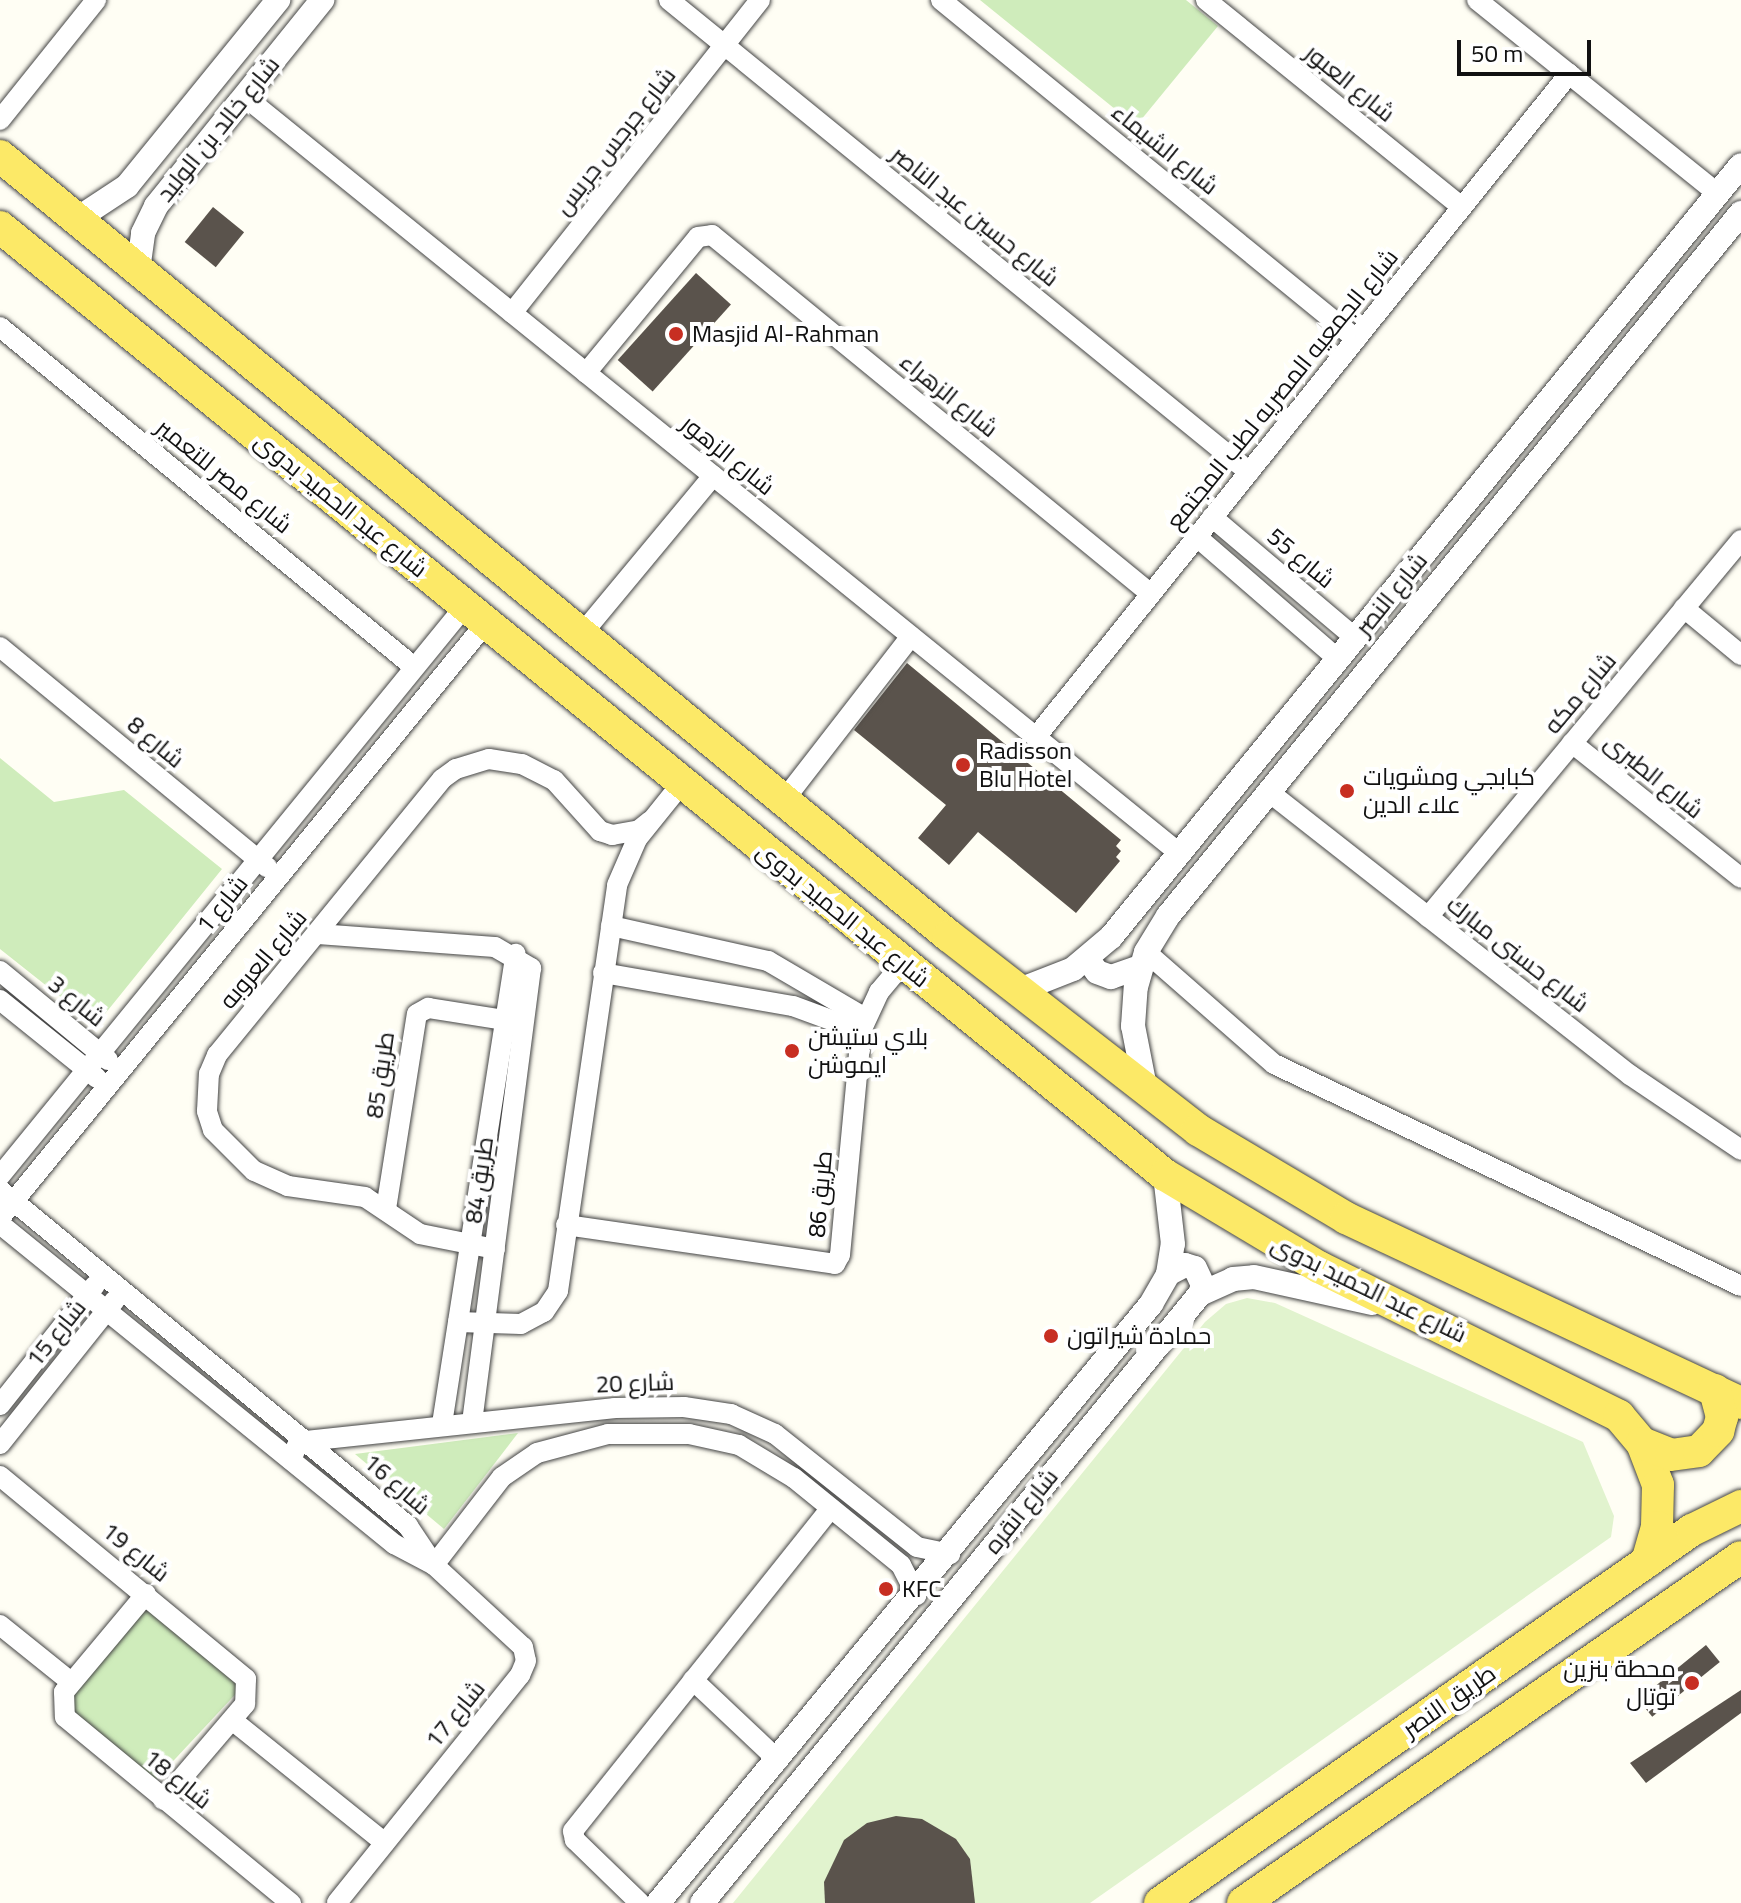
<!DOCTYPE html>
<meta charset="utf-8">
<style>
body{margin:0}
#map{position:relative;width:1741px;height:1903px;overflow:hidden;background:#fffef4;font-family:Georgia,Cairo,serif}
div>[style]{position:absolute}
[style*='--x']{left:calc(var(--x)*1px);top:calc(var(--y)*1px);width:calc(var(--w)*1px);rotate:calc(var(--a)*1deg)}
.green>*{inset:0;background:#cfecbb;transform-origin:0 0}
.pitch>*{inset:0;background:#e1f3ce}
.building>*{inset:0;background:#5a534c;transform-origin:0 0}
.roads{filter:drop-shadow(0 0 2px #444) drop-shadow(0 0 2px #444)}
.minor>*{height:20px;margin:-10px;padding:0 10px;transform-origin:10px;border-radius:10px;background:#fff}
.tertiary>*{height:24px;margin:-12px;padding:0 12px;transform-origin:12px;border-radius:12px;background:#fff}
.primary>*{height:32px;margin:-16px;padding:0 16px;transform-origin:16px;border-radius:16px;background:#fce967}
.dots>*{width:22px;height:22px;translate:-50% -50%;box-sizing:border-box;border:4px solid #fff;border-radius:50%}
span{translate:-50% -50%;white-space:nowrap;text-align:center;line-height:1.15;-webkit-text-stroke:8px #fff;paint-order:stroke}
.street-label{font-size:24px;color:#111}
.poi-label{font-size:24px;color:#111}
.left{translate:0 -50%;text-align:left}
.right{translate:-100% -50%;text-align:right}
.scale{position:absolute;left:1457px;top:40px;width:134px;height:36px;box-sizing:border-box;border:4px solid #111;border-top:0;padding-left:10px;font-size:24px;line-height:28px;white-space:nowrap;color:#111;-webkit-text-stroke:6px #fff;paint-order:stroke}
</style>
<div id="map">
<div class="green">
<div style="clip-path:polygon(980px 0,1186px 0,1218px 26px,1136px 126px)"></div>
<div style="clip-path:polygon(0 758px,54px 802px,124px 790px,222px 869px,96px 1025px,0 949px)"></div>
<div style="clip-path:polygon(518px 1433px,444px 1529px,355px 1454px)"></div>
<div style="left:151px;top:1603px;width:124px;height:134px;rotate:43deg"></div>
</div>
<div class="pitch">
<div style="clip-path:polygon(1247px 1298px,1275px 1303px,1583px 1442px,1614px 1516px,1611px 1537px,1090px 1903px,733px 1903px,1205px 1322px,1226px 1304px)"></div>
</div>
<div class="building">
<div style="left:213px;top:207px;width:40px;height:45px;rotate:39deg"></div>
<div style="left:696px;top:273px;width:47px;height:117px;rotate:42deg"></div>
<div style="clip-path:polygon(907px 663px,1121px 840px,1116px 846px,1121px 851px,1116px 857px,1120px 861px,1076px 913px,978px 832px,949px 865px,918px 838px,946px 805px,854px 730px)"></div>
<div style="left:1706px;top:1645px;width:22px;height:87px;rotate:51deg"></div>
<div style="clip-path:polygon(1741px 1690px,1741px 1713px,1646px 1783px,1630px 1763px)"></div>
<div style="clip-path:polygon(896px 1816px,922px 1819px,956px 1839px,970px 1859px,975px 1903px,825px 1903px,824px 1882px,844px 1840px,867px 1823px)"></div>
</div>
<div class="roads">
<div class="minor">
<div style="--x:669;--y:0;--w:748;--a:39.14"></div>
<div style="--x:941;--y:0;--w:536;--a:39.24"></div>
<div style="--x:1206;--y:0;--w:329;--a:39"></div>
<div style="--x:1477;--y:0;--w:309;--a:38.8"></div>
<div style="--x:244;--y:96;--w:1203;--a:38.99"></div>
<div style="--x:0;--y:120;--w:154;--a:-51.3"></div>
<div style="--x:512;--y:313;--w:399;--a:-51.6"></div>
<div style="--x:0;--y:327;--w:536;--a:39.39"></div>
<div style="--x:586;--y:373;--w:176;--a:-50.5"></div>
<div style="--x:698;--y:237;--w:14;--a:-8"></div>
<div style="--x:712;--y:235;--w:567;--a:39.28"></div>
<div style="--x:1212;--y:517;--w:187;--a:40.2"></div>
<div style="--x:1197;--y:537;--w:186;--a:40.9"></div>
<div style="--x:1684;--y:608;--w:74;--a:39.5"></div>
<div style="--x:581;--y:635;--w:207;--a:-50.3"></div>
<div style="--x:0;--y:647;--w:347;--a:39.5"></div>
<div style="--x:1036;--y:737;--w:851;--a:-51.2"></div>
<div style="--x:1572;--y:743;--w:216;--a:38.6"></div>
<div style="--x:1269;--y:792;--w:459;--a:38.1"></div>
<div style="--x:1630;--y:1075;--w:134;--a:34"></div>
<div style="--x:784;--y:800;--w:207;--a:-52.2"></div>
<div style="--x:1428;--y:917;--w:490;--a:-50.3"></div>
<div style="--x:611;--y:926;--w:161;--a:12.6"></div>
<div style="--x:768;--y:961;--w:113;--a:30.4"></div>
<div style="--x:318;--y:934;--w:177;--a:4.2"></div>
<div style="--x:495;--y:947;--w:42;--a:30.3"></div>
<div style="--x:531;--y:968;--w:457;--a:97.4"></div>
<div style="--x:1146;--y:952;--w:170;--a:41.2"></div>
<div style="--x:1274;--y:1064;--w:517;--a:25.43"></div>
<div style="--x:0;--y:971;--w:140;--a:39.5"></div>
<div style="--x:603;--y:973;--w:193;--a:9.9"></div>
<div style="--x:793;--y:1006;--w:72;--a:20.2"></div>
<div style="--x:0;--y:1000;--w:124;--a:38.8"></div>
<div style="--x:0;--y:1176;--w:736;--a:-50.79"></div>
<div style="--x:0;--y:1190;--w:529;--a:39.47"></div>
<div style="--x:408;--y:1526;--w:47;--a:56.3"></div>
<div style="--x:386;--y:1209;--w:197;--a:-81"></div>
<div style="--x:417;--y:1014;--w:13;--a:-29"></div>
<div style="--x:428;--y:1008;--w:89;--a:9"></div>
<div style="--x:0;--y:1218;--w:768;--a:-50.76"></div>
<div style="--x:0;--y:1224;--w:508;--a:39.08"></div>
<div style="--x:394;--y:1544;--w:45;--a:27.7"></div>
<div style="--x:434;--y:1565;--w:121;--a:42.7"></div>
<div style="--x:523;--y:1647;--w:14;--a:78"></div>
<div style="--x:526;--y:1661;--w:15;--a:113"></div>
<div style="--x:520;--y:1675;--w:292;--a:128.8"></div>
<div style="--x:566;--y:1225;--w:272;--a:8.2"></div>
<div style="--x:835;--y:1264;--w:10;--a:-61"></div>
<div style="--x:840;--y:1255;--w:225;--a:-84.6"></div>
<div style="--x:861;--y:1031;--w:43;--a:-65.2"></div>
<div style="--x:879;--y:992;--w:38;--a:-50"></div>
<div style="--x:495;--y:1249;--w:76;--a:-168.7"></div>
<div style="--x:420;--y:1234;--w:66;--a:-146.1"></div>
<div style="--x:365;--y:1197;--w:78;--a:-171.9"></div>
<div style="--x:288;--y:1186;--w:37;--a:-156"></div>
<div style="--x:254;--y:1171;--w:58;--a:-135"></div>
<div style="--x:213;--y:1130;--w:20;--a:-108"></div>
<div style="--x:207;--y:1111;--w:37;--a:-87"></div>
<div style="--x:209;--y:1074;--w:21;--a:-67"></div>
<div style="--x:217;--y:1055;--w:356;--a:-50.8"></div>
<div style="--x:442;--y:779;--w:17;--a:-36"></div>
<div style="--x:456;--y:769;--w:34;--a:-17"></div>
<div style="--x:489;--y:759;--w:33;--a:9"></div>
<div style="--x:522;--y:764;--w:36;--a:27"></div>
<div style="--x:554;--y:780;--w:69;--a:48"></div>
<div style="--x:600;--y:831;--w:13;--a:18"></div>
<div style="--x:612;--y:835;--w:27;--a:-10"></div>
<div style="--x:639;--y:830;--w:14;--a:-39"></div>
<div style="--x:458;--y:1322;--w:63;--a:1.8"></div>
<div style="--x:521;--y:1324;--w:26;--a:-28"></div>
<div style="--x:544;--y:1312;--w:25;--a:-56"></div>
<div style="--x:558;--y:1291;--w:410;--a:-81.7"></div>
<div style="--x:617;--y:885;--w:50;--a:-66.5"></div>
<div style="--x:637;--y:839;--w:72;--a:-51.2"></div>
<div style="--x:0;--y:1405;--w:153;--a:-51.6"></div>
<div style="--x:442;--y:1424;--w:476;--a:-81.1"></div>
<div style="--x:0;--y:1444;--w:184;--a:-51.4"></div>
<div style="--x:291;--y:1460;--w:15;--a:-67"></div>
<div style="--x:297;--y:1446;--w:10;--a:-29"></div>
<div style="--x:306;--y:1441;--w:311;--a:-6.1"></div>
<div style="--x:615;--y:1408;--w:69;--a:-0.8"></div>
<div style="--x:684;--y:1407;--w:48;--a:8.5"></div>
<div style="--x:731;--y:1414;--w:48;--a:24.4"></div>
<div style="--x:775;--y:1434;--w:181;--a:38.5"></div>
<div style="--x:917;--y:1547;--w:34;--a:12"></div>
<div style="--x:0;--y:1476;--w:319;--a:39.5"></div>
<div style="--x:246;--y:1679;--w:25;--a:92"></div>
<div style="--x:245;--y:1704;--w:126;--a:130.5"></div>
<div style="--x:434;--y:1565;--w:111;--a:-52.3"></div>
<div style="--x:502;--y:1477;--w:42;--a:-34.4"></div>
<div style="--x:537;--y:1453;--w:73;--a:-15"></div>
<div style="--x:608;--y:1434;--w:81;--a:0"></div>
<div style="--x:689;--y:1434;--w:51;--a:12.4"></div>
<div style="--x:739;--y:1445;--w:64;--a:31"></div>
<div style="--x:794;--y:1478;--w:138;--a:39.1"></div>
<div style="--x:901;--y:1565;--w:34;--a:63"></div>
<div style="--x:146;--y:1594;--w:128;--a:129.9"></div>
<div style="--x:64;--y:1692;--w:25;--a:88"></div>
<div style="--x:65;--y:1717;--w:293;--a:39.5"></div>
<div style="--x:0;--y:1625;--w:91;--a:38.8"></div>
<div style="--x:693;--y:1680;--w:117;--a:43.3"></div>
<div style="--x:232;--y:1720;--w:196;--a:38.8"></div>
<div style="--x:640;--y:1903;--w:91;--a:-135.9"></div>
<div style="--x:575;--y:1840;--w:9;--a:-103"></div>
<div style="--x:573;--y:1831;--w:413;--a:-51.4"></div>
</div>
<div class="tertiary">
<div style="--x:77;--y:219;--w:60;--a:-33.4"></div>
<div style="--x:127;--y:186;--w:240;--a:-50.9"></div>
<div style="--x:138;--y:270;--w:37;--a:-82"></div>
<div style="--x:143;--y:233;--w:30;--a:-64"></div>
<div style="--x:156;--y:206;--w:265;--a:-51.1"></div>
<div style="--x:1087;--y:959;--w:16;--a:52"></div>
<div style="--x:1097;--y:972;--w:15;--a:20"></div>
<div style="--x:1111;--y:977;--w:31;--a:-19"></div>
<div style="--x:1017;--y:991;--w:60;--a:-21.4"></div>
<div style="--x:1073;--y:969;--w:50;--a:-40.1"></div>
<div style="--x:1111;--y:937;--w:996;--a:-50.78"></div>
<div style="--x:1146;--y:1092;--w:67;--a:-101.1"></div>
<div style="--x:1133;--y:1026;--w:39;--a:-86"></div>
<div style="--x:1136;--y:987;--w:36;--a:-74"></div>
<div style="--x:1146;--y:952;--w:42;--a:-58.6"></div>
<div style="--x:1168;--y:916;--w:907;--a:-50.82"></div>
<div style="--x:1168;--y:1274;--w:19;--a:-28"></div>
<div style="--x:1185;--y:1265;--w:10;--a:17"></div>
<div style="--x:1195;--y:1268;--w:19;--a:65"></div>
<div style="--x:1203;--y:1285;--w:9;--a:108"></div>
<div style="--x:658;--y:1903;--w:776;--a:-50.54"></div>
<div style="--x:1151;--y:1304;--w:34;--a:-60"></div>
<div style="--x:1168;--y:1274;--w:30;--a:-81"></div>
<div style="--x:1173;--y:1244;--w:69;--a:-96.6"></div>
<div style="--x:702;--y:1903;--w:787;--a:-50.73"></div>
<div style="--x:1200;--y:1294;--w:36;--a:-24"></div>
<div style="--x:1233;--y:1279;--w:21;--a:-5"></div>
<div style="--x:1254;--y:1277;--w:121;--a:12.4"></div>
</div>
<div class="primary">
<div style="--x:0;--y:156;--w:1228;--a:39.42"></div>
<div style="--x:949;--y:936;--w:316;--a:37.9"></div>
<div style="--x:1198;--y:1130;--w:172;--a:30.7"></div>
<div style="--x:1346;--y:1218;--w:436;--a:25.1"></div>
<div style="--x:0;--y:227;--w:1502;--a:39.14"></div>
<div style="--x:1165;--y:1175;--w:179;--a:30.9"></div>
<div style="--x:1319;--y:1267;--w:335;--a:26.4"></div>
<div style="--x:1619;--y:1416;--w:35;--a:50"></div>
<div style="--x:1642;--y:1443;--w:45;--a:69.1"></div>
<div style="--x:1658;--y:1485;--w:42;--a:91.4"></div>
<div style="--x:1657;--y:1527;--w:36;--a:106"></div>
<div style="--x:1642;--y:1443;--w:31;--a:22"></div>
<div style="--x:1671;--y:1455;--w:28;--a:-8"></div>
<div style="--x:1699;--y:1451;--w:28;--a:-46"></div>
<div style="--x:1718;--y:1431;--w:15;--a:-74"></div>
<div style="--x:1722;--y:1417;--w:28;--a:-105"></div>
<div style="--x:1160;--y:1903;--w:650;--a:-35.04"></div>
<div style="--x:1692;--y:1530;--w:55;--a:-26.1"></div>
<div style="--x:1243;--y:1903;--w:606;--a:-34.79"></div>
</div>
</div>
<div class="dots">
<div style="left:676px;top:334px;background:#c72e22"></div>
<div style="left:963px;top:765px;background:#c72e22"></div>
<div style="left:1347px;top:791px;background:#c72e22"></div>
<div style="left:792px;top:1051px;background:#c72e22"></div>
<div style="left:1051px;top:1336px;background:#c72e22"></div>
<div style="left:886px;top:1589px;background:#c72e22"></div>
<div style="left:1692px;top:1683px;background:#c72e22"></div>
</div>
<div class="street-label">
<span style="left:1350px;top:83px;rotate:39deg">شارع العبور</span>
<span style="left:218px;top:129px;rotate:-51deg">شارع خالد بن الوليد</span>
<span style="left:615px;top:141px;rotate:-52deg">شارع جرجس جريس</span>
<span style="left:1165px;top:149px;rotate:39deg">شارع الشيماء</span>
<span style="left:975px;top:216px;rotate:39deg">شارع حسين عبد الناصر</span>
<span style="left:1282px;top:389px;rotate:-51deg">شارع الجمعيه المصريه لطب المجتمع</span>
<span style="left:949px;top:395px;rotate:39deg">شارع الزهراء</span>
<span style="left:728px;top:455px;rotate:39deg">شارع الزهور</span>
<span style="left:224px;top:476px;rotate:39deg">شارع مصر للتعمير</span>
<span style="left:341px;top:505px;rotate:39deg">شارع عبد الحميد بدوى</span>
<span style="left:1301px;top:558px;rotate:40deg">شارع 55</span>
<span style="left:1391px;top:594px;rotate:-51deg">شارع النصر</span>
<span style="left:1580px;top:693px;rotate:-50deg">شارع مكه</span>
<span style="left:156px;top:742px;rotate:40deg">شارع 8</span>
<span style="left:1654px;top:776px;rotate:39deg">شارع الطبرى</span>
<span style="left:222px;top:904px;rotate:-51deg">شارع 1</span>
<span style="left:843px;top:915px;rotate:39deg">شارع عبد الحميد بدوى</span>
<span style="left:1518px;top:954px;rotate:38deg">شارع حسنى مبارك</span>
<span style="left:263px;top:959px;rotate:-50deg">شارع العروبه</span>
<span style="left:77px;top:1001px;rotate:39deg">شارع 3</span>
<span style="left:380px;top:1075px;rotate:-82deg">طريق 85</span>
<span style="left:479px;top:1180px;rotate:-82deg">طريق 84</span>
<span style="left:820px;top:1194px;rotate:-85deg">طريق 86</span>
<span style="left:1369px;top:1289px;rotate:26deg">شارع عبد الحميد بدوى</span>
<span style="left:56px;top:1333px;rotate:-51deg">شارع 15</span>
<span style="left:635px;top:1383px;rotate:-2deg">شارع 20</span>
<span style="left:397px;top:1484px;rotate:41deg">شارع 16</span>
<span style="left:1021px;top:1511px;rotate:-51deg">شارع انقره</span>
<span style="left:136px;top:1552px;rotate:39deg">شارع 19</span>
<span style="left:1449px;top:1701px;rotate:-35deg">طريق النصر</span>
<span style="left:455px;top:1714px;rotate:-51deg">شارع 17</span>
<span style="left:178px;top:1779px;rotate:39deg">شارع 18</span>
</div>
<div class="poi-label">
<span class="left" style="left:692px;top:334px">Masjid Al-Rahman</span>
<span class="left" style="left:979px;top:765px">Radisson<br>Blu Hotel</span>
<span class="left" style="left:1363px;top:791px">كبابجي ومشويات<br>علاء الدين</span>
<span class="left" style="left:808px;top:1051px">بلاي ستيشن<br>ايموشن</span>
<span class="left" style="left:1067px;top:1336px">حمادة شيراتون</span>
<span class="left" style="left:902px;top:1589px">KFC</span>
<span class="right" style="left:1676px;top:1683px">محطة بنزين<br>توتال</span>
</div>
<div class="scale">50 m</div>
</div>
